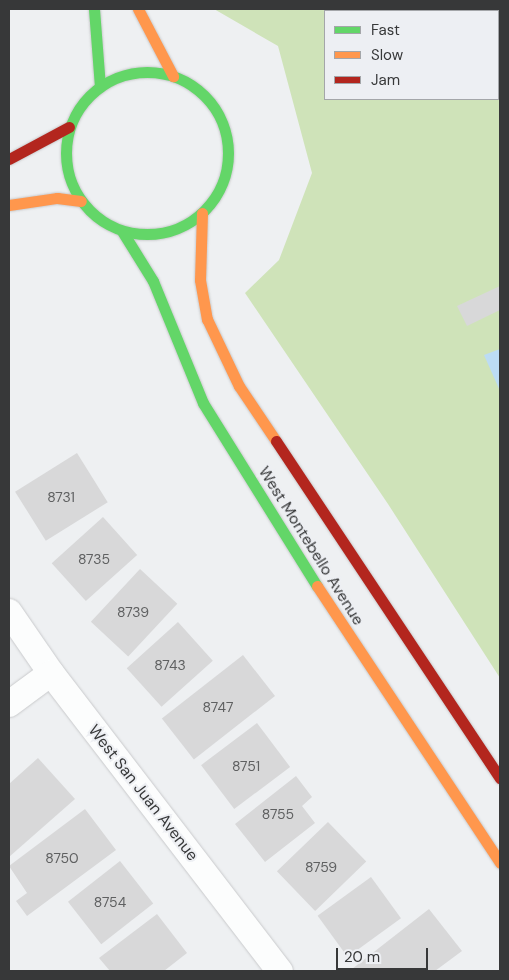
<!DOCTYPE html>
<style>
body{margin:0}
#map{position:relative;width:509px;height:980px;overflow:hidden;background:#eef0f2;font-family:"DM Sans",sans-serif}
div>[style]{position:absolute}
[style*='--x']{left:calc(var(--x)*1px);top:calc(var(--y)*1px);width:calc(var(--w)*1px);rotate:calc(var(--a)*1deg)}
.green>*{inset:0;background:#cfe3b9}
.water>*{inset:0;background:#bcdcf4}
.building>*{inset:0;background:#d8d8d9;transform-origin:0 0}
.roads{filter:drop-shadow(0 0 1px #c9cacc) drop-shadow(0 0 1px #c9cacc)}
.street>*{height:26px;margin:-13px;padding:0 13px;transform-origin:13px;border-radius:13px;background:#fcfdfd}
.fast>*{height:11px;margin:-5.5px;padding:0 5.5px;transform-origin:5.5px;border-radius:5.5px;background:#63d668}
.fast>.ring{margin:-5.5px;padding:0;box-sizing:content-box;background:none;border:11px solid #63d668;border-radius:50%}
.slow>*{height:11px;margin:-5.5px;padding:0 5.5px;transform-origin:5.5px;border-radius:5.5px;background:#ff974d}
.jam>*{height:11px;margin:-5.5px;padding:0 5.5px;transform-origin:5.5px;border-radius:5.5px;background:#b3261e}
span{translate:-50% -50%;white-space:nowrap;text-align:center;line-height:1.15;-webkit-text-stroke:4px #edeff3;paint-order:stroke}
.number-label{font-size:14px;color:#5f6061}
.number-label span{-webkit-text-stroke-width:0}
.street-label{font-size:16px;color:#373839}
.frame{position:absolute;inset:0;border:10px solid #373839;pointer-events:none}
.legend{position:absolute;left:324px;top:10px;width:175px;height:90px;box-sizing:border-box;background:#edeff3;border:1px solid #a4a6a9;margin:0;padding:6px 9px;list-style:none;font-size:15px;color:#373839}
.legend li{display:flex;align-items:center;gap:10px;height:25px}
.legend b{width:25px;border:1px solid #a4a6a9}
.scale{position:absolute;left:336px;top:948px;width:92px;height:22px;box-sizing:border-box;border:2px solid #373839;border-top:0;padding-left:6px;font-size:15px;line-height:18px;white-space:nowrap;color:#373839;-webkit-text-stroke:4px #edeff3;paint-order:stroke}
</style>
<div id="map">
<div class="green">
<div style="clip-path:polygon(evenodd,214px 9px,500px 9px,500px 678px,388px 504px,245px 293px,279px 260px,312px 173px,278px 46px,214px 9px,325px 11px,498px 11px,498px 99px,325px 99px,325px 11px)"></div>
</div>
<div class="water">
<div style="clip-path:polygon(500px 349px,500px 391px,484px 355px)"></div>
</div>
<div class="building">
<div style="clip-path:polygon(500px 286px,500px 310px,467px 326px,457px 306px)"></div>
<div style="left:77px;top:453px;width:58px;height:73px;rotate:58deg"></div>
<div style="left:103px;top:517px;width:51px;height:69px;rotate:48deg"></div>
<div style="left:140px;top:569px;width:51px;height:72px;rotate:43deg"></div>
<div style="left:178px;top:622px;width:52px;height:69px;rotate:48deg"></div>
<div style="left:243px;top:655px;width:52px;height:103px;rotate:52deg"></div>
<div style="left:257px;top:723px;width:55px;height:70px;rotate:53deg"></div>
<div style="clip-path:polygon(38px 758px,75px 799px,9px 857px,9px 784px)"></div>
<div style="clip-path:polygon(296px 776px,312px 797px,302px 806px,315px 823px,265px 862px,235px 824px)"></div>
<div style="clip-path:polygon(85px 809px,116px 850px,27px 916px,16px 901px,27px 893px,9px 866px)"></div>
<div style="left:328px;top:822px;width:55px;height:71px;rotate:46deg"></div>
<div style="left:120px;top:861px;width:54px;height:66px;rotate:52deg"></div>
<div style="left:371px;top:877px;width:51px;height:66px;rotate:54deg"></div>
<div style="clip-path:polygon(429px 909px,462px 951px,435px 971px,354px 971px,352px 969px)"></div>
<div style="clip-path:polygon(157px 914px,187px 953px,164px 971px,110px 971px,99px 958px)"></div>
</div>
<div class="roads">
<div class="street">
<div style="--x:9;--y:612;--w:74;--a:55.5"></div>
<div style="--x:51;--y:673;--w:376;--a:52.5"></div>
<div style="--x:9;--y:704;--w:52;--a:-36.4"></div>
</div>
<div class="fast">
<div style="--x:94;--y:9;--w:78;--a:85.6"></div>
<div class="ring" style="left:66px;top:72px;width:151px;height:151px"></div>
<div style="--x:122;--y:231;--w:59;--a:58.2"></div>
<div style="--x:153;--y:281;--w:132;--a:67.7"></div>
<div style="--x:203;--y:403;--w:216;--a:58.1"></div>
</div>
<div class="slow">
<div style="--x:138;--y:9;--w:76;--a:62.4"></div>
<div style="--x:9;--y:205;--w:49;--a:-8.3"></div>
<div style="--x:57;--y:198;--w:24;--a:7"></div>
<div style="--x:202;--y:213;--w:67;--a:91.7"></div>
<div style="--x:200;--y:280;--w:40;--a:80"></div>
<div style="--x:207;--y:319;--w:74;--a:64.5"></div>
<div style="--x:239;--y:386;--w:66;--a:56.1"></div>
<div style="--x:317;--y:586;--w:332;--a:56.5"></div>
</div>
<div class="jam">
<div style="--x:9;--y:159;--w:68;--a:-28.1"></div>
<div style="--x:276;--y:441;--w:405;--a:56.4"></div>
</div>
</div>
<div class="number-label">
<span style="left:61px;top:497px">8731</span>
<span style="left:94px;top:559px">8735</span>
<span style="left:133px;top:612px">8739</span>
<span style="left:170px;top:665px">8743</span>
<span style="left:218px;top:707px">8747</span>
<span style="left:246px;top:766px">8751</span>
<span style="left:278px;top:814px">8755</span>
<span style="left:62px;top:858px">8750</span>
<span style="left:321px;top:867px">8759</span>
<span style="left:110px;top:902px">8754</span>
</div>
<div class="street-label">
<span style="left:311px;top:546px;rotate:58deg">West Montebello Avenue</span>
<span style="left:143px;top:793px;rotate:52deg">West San Juan Avenue</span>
</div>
<div class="frame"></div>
<ul class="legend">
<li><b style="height:6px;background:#63d668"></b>Fast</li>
<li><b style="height:6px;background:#ff974d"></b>Slow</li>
<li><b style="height:6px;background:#b3261e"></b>Jam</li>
</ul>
<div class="scale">20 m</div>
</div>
